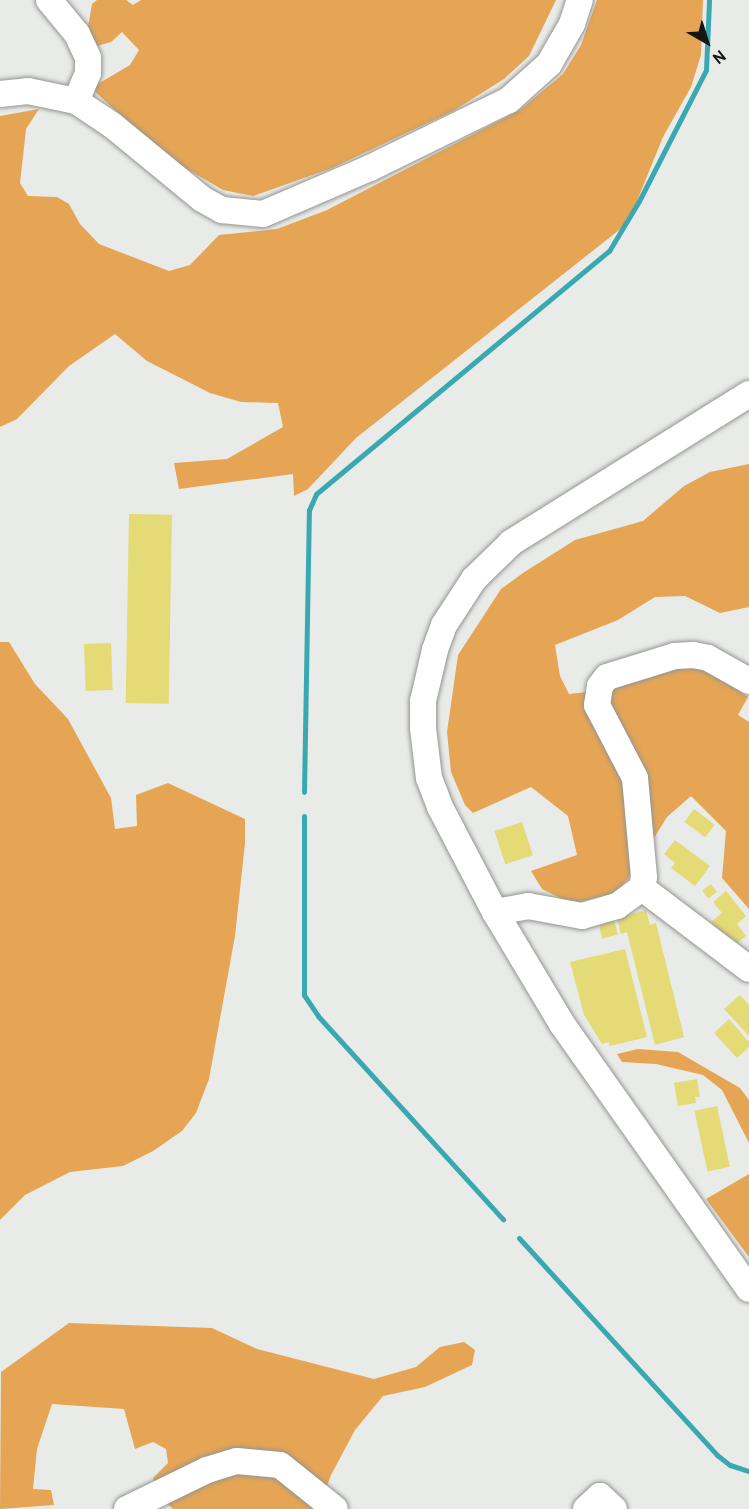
<!DOCTYPE html>
<style>
body{margin:0}
#map{position:relative;width:749px;height:1509px;overflow:hidden;background:#e9ebe8;font-family:Overpass,sans-serif}
div>[style]{position:absolute}
[style*='--x']{left:calc(var(--x)*1px);top:calc(var(--y)*1px);width:calc(var(--w)*1px);rotate:calc(var(--a)*1deg)}
.forest>*{inset:0;background:#e5a555}
.stream>*{height:5px;margin:-2.5px;padding:0 2.5px;transform-origin:2.5px;border-radius:2.5px;background:#3aa8b1}
.building>*{inset:0;background:#e4da76;transform-origin:0 0}
.roads{filter:drop-shadow(0 0 2px #939592) drop-shadow(0 0 2px #939592)}
.minor>*{height:26px;margin:-13px;padding:0 13px;transform-origin:13px;border-radius:13px;background:#fff}
span{translate:-50% -50%;white-space:nowrap;text-align:center;line-height:1.15;-webkit-text-stroke:4.5px #e9ebe8;paint-order:stroke}
.north{position:absolute;left:677px;top:12px;width:60px;height:60px;-webkit-text-stroke:4px #e9ebe8;paint-order:stroke;rotate:141deg;font-size:16px;font-weight:700;line-height:24px;text-align:center;color:#161615}
.north::after{content:'';display:block;margin:auto;width:21px;height:27px;background:#161615;clip-path:polygon(50% 0,100% 100%,50% 72%,0 100%)}
</style>
<div id="map">
<div class="forest">
<div style="clip-path:polygon(97px 0,126px 0,133px 5px,141px 0,556px 0,529px 56px,504px 79px,453px 111px,332px 168px,253px 196px,223px 190px,168px 158px,91px 88px,130px 65px,139px 50px,122px 32px,111px 42px,97px 46px,88px 27px,92px 4px)"></div>
<div style="clip-path:polygon(597px 0,703px 0,701px 55px,691px 87px,663px 137px,628px 223px,356px 438px,308px 489px,294px 496px,293px 474px,179px 489px,174px 463px,227px 459px,283px 427px,278px 403px,241px 402px,210px 393px,147px 361px,115px 334px,69px 366px,17px 419px,0 427px,0 116px,39px 109px,26px 129px,20px 183px,28px 196px,57px 197px,69px 204px,80px 224px,99px 244px,169px 271px,190px 265px,219px 235px,277px 229px,327px 210px,520px 110px,563px 74px,581px 45px)"></div>
<div style="clip-path:polygon(749px 464px,749px 607px,720px 613px,685px 596px,655px 597px,618px 620px,555px 645px,560px 676px,569px 694px,606px 690px,657px 669px,706px 669px,748px 697px,738px 715px,749px 722px,749px 909px,722px 878px,726px 831px,691px 796px,667px 817px,631px 875px,616px 893px,572px 904px,542px 889px,531px 871px,577px 855px,568px 816px,531px 787px,473px 813px,465px 805px,451px 772px,447px 732px,458px 655px,501px 589px,523px 573px,575px 540px,643px 521px,684px 486px,710px 472px)"></div>
<div style="clip-path:polygon(0 642px,9px 642px,35px 684px,68px 719px,111px 798px,115px 829px,137px 826px,136px 795px,168px 783px,245px 819px,245px 843px,235px 936px,209px 1079px,196px 1113px,182px 1131px,153px 1151px,123px 1166px,70px 1172px,25px 1195px,0 1220px)"></div>
<div style="clip-path:polygon(638px 1049px,678px 1052px,740px 1088px,749px 1100px,749px 1143px,722px 1090px,703px 1075px,656px 1064px,622px 1062px,617px 1054px)"></div>
<div style="clip-path:polygon(749px 1174px,749px 1257px,706px 1199px)"></div>
<div style="clip-path:polygon(69px 1323px,212px 1328px,257px 1349px,374px 1379px,416px 1367px,440px 1347px,464px 1342px,475px 1350px,472px 1365px,425px 1387px,383px 1396px,355px 1430px,331px 1475px,327px 1486px,330px 1509px,173px 1509px,162px 1499px,153px 1478px,168px 1463px,166px 1449px,153px 1442px,135px 1449px,124px 1409px,52px 1404px,37px 1449px,33px 1489px,51px 1490px,54px 1505px,0 1509px,1px 1372px)"></div>
</div>
<div class="stream">
<div style="--x:304;--y:792;--w:282;--a:-89"></div>
<div style="--x:309;--y:510;--w:17;--a:-66"></div>
<div style="--x:316;--y:494;--w:381;--a:-39.7"></div>
<div style="--x:609;--y:251;--w:58;--a:-59"></div>
<div style="--x:639;--y:201;--w:147;--a:-62.9"></div>
<div style="--x:706;--y:70;--w:70;--a:-87.5"></div>
<div style="--x:304;--y:816;--w:179;--a:90"></div>
<div style="--x:304;--y:995;--w:25;--a:56"></div>
<div style="--x:318;--y:1016;--w:275;--a:47.7"></div>
<div style="--x:519;--y:1238;--w:294;--a:47.6"></div>
<div style="--x:717;--y:1455;--w:16;--a:38"></div>
<div style="--x:730;--y:1465;--w:20;--a:18"></div>
</div>
<div class="building">
<div style="left:129px;top:514px;width:43px;height:189px;rotate:1deg"></div>
<div style="left:111px;top:643px;width:47px;height:27px;rotate:88deg"></div>
<div style="left:694px;top:809px;width:26px;height:16px;rotate:37deg"></div>
<div style="left:522px;top:822px;width:35px;height:29px;rotate:72deg"></div>
<div style="clip-path:polygon(675px 840px,710px 866px,695px 886px,671px 868px,675px 863px,664px 854px)"></div>
<div style="left:711px;top:884px;width:10px;height:11px;rotate:53deg"></div>
<div style="clip-path:polygon(726px 891px,746px 916px,737px 924px,746px 936px,731px 948px,711px 922px,722px 913px,713px 902px)"></div>
<div style="clip-path:polygon(646px 910px,650px 925px,656px 923px,684px 1037px,655px 1045px,627px 932px,621px 934px,617px 918px)"></div>
<div style="left:614px;top:919px;width:16px;height:16px;rotate:76deg"></div>
<div style="clip-path:polygon(625px 949px,647px 1037px,610px 1046px,609px 1042px,602px 1044px,584px 1015px,570px 962px)"></div>
<div style="clip-path:polygon(740px 995px,749px 1005px,749px 1036px,724px 1009px)"></div>
<div style="clip-path:polygon(729px 1019px,749px 1042px,749px 1047px,737px 1058px,714px 1033px)"></div>
<div style="clip-path:polygon(697px 1079px,700px 1097px,695px 1097px,696px 1103px,678px 1106px,674px 1083px)"></div>
<div style="left:717px;top:1106px;width:62px;height:23px;rotate:78deg"></div>
</div>
<div class="roads">
<div class="minor">
<div style="--x:49;--y:0;--w:44;--a:50.5"></div>
<div style="--x:77;--y:34;--w:26;--a:65"></div>
<div style="--x:88;--y:58;--w:15;--a:90"></div>
<div style="--x:88;--y:73;--w:30;--a:113"></div>
<div style="--x:0;--y:94;--w:28;--a:-6"></div>
<div style="--x:28;--y:91;--w:49;--a:11.8"></div>
<div style="--x:76;--y:101;--w:43;--a:33.7"></div>
<div style="--x:112;--y:125;--w:117;--a:39.4"></div>
<div style="--x:202;--y:199;--w:23;--a:29"></div>
<div style="--x:222;--y:210;--w:41;--a:5.6"></div>
<div style="--x:263;--y:214;--w:116;--a:-23.3"></div>
<div style="--x:370;--y:168;--w:155;--a:-26.1"></div>
<div style="--x:509;--y:100;--w:54;--a:-42"></div>
<div style="--x:549;--y:64;--w:46;--a:-60.1"></div>
<div style="--x:572;--y:24;--w:25;--a:-72"></div>
<div style="--x:749;--y:394;--w:281;--a:148"></div>
<div style="--x:511;--y:543;--w:52;--a:135.8"></div>
<div style="--x:474;--y:579;--w:55;--a:123.1"></div>
<div style="--x:444;--y:625;--w:27;--a:110"></div>
<div style="--x:435;--y:650;--w:52;--a:103.2"></div>
<div style="--x:423;--y:701;--w:27;--a:90"></div>
<div style="--x:423;--y:728;--w:50;--a:83.2"></div>
<div style="--x:429;--y:778;--w:31;--a:69"></div>
<div style="--x:440;--y:807;--w:119;--a:62.4"></div>
<div style="--x:495;--y:912;--w:131;--a:59.1"></div>
<div style="--x:562;--y:1024;--w:324;--a:54.8"></div>
<div style="--x:642;--y:888;--w:134;--a:37.1"></div>
<div style="--x:495;--y:912;--w:34;--a:-10"></div>
<div style="--x:528;--y:906;--w:55;--a:10.5"></div>
<div style="--x:582;--y:916;--w:36;--a:-16"></div>
<div style="--x:617;--y:906;--w:31;--a:-36"></div>
<div style="--x:642;--y:888;--w:11;--a:-80"></div>
<div style="--x:644;--y:877;--w:99;--a:-95.2"></div>
<div style="--x:635;--y:778;--w:82;--a:-117.5"></div>
<div style="--x:597;--y:705;--w:19;--a:-81"></div>
<div style="--x:600;--y:686;--w:11;--a:-52"></div>
<div style="--x:607;--y:677;--w:71;--a:-17.2"></div>
<div style="--x:675;--y:656;--w:18;--a:-3"></div>
<div style="--x:693;--y:655;--w:15;--a:11"></div>
<div style="--x:708;--y:658;--w:47;--a:29.3"></div>
<div style="--x:127;--y:1509;--w:89;--a:-26"></div>
<div style="--x:207;--y:1470;--w:31;--a:-17"></div>
<div style="--x:237;--y:1461;--w:43;--a:5.3"></div>
<div style="--x:280;--y:1465;--w:70;--a:38.7"></div>
<div style="--x:586;--y:1509;--w:19;--a:-43"></div>
<div style="--x:600;--y:1496;--w:19;--a:43"></div>
</div>
</div>
<div class="north">N</div>
</div>
